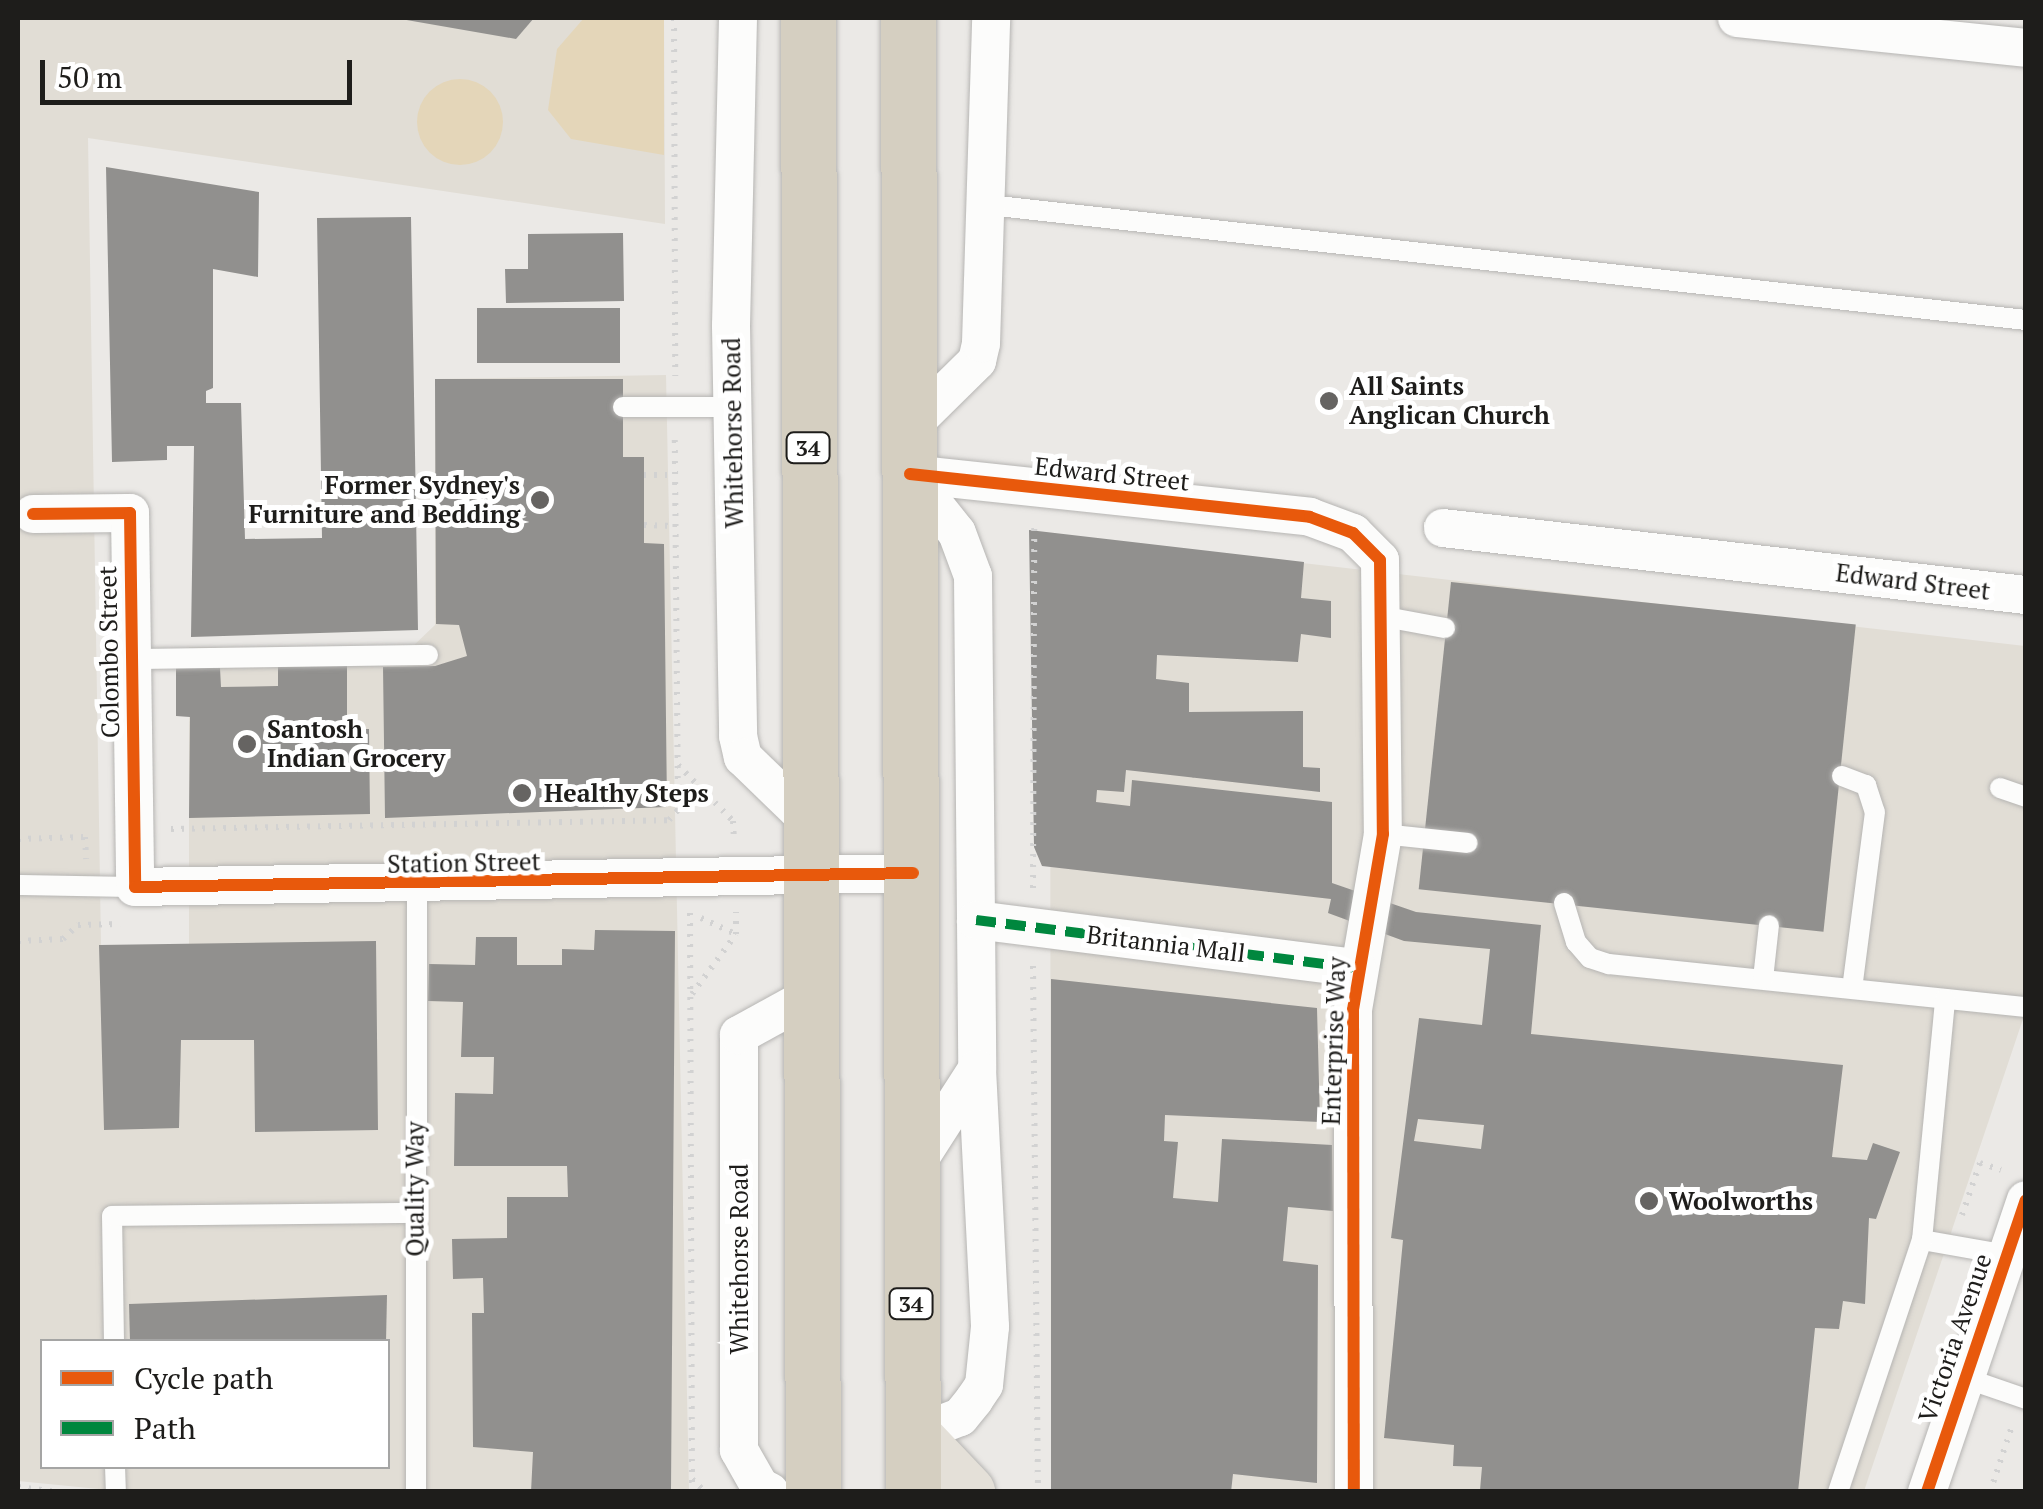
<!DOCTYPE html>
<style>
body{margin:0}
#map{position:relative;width:2043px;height:1509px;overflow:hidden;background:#ebe9e6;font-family:"PT Serif",serif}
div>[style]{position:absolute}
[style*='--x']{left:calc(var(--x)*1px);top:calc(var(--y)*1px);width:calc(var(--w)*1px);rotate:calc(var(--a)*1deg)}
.built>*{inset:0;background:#e1ddd5}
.green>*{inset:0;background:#e4d6b9}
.round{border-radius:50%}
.building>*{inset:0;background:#91908e;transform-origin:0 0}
.path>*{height:6px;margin-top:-3px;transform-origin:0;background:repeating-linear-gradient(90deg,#d2d2d2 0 2.5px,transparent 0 10.5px)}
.roads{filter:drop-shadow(0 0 2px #b6b5b3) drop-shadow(0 0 2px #b6b5b3)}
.lane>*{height:20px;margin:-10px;padding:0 10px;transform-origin:10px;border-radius:10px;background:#fcfcfb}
.street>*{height:38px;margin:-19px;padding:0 19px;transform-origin:19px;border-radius:19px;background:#fcfcfb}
.primary>*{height:55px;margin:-27.5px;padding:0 27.5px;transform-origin:27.5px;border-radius:27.5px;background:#e4e0d8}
.highway>*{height:55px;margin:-27.5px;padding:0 27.5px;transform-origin:27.5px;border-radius:27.5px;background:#d5cfc1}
.quiet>*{height:10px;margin-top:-5px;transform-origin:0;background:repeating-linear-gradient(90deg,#00873e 0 20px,transparent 0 30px)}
.cycleway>*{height:12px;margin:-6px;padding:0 6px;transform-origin:6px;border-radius:6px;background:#e8590c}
.dots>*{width:28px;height:28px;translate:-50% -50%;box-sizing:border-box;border:5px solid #fff;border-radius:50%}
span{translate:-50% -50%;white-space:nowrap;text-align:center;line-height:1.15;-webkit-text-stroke:10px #fff;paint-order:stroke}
.shield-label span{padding:2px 8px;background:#fff;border:2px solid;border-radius:8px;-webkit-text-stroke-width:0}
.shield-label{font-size:22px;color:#1e1d1b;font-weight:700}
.poi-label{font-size:25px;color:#1e1d1b;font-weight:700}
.left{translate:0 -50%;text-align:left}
.right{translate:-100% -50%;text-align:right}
.street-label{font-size:25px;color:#1e1d1b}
.frame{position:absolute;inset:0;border:20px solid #1e1d1b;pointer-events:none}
.legend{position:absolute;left:40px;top:1339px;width:350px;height:130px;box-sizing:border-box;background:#fff;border:2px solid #a5a5a4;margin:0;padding:12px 18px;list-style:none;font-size:30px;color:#1e1d1b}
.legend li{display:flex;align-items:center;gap:20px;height:50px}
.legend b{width:50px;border:2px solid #a5a5a4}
.scale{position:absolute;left:40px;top:60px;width:312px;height:45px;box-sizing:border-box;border:5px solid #1e1d1b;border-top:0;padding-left:12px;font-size:30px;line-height:35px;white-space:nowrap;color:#1e1d1b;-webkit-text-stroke:8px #fff;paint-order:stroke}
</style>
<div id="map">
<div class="built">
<div style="clip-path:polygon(evenodd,18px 18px,664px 18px,665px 224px,88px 138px,101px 945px,189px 945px,189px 647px,412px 647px,435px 625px,435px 379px,666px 375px,689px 1491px,129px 1492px,18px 1481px,18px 18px,42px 1342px,388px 1342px,388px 1466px,42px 1466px,42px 1342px)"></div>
<div style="clip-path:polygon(1050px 534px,2025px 646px,2025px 1013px,1864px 1491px,1051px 1491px)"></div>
</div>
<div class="green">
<div style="clip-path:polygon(584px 18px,664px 18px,664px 155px,571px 139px,548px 110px,557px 49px)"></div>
<div class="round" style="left:417px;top:79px;width:86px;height:86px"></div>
</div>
<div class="building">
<div style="clip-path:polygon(395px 18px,534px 18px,516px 39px)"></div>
<div style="clip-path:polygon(106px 167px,259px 192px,258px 277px,213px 269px,213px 388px,206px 391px,206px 403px,241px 403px,245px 539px,322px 538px,317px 218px,411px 217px,418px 630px,191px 637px,194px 446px,167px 446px,167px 460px,112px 462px)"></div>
<div style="clip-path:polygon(623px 233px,624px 301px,506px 303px,505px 269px,528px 269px,528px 234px)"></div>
<div style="left:477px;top:308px;width:143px;height:55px"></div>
<div style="clip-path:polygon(435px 379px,623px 379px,623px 457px,644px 457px,644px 543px,664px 544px,667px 807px,385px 818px,383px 667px,435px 666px,467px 656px,459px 625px,436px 624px)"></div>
<div style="clip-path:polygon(evenodd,1029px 530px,1304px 562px,1301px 598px,1331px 601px,1331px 638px,1301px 634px,1298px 662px,1157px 655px,1156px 679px,1189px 683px,1189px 712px,1303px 711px,1303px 767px,1320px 768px,1320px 792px,1126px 770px,1124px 792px,1097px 790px,1096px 802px,1130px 806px,1132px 780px,1332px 802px,1332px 883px,1416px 912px,1541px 925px,1531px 1034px,1843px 1065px,1832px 1157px,1867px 1160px,1873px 1143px,1900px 1152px,1876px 1219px,1869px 1218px,1865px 1304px,1843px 1301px,1839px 1329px,1815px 1328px,1798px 1492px,1480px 1490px,1482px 1467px,1453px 1466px,1454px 1445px,1384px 1438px,1403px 1240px,1391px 1238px,1419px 1018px,1482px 1025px,1490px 949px,1404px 941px,1328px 913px,1331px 899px,1042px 866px,1034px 847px,1029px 530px,1418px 1119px,1484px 1125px,1481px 1149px,1414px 1141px,1418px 1119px)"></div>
<div style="left:1451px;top:582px;width:407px;height:309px;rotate:6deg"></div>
<div style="clip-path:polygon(347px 665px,347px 729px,369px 729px,370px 814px,189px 818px,190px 717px,176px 716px,176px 667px,220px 668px,221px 687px,278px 686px,278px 667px)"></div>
<div style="clip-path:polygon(595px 930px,675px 931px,671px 1492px,531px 1492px,533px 1452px,473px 1447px,472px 1313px,484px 1313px,483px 1278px,453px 1279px,452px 1239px,507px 1238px,507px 1197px,568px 1197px,567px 1166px,454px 1166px,455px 1093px,493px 1094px,494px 1057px,461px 1057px,463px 1002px,428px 1001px,429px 964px,475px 965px,476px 937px,517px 937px,517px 965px,562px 965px,562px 949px,594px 950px)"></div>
<div style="clip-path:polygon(376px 941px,378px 1130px,255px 1132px,254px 1040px,181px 1040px,179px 1128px,104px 1130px,99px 945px)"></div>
<div style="clip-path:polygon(1051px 979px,1317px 1008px,1320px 1122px,1165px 1115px,1164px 1141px,1178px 1142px,1173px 1198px,1218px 1202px,1222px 1139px,1332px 1145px,1333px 1211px,1288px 1207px,1283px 1261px,1318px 1265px,1317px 1483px,1233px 1474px,1231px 1492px,1051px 1492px)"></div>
<div style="clip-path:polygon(387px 1295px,386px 1342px,130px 1342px,129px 1304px)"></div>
</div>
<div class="path">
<div style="--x:674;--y:18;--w:358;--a:89.8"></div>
<div style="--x:644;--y:475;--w:30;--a:0"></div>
<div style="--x:644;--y:525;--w:29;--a:2"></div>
<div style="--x:678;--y:765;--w:78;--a:45.5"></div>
<div style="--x:733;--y:821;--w:19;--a:87"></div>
<div style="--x:171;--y:829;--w:498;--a:-1"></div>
<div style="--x:669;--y:820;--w:13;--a:-48"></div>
<div style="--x:678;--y:810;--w:376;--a:-90.5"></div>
<div style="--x:18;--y:839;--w:67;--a:-1.7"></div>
<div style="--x:85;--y:837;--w:22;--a:87"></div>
<div style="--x:1033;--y:888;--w:362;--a:-89.8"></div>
<div style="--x:690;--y:913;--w:579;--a:89.8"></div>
<div style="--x:701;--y:918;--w:38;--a:25"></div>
<div style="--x:18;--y:941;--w:45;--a:-2.5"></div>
<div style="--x:63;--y:939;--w:21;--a:-43"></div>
<div style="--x:78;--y:925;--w:42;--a:-1.4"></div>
<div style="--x:1033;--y:966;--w:526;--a:89.46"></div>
<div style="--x:692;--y:994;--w:74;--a:-53.7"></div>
<div style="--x:736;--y:934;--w:22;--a:-90"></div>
<div style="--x:1962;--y:1215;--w:55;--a:-70.9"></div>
<div style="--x:1980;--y:1163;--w:22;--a:18"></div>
<div style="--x:692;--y:1479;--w:18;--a:45"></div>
<div style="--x:18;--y:1487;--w:40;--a:7.1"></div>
<div style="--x:1990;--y:1492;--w:70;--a:-71.6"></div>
</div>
<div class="roads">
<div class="lane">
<div style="--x:989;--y:205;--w:1043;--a:6.33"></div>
<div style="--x:623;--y:407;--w:109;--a:0"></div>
<div style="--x:1385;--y:617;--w:61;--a:10.4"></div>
<div style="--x:132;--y:659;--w:296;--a:-0.8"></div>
<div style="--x:1842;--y:776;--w:26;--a:21"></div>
<div style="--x:1866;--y:785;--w:28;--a:72"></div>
<div style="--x:1875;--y:812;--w:177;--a:97.4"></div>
<div style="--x:2000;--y:788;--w:28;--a:19"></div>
<div style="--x:1383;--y:834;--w:85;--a:6"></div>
<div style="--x:18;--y:885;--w:117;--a:1"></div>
<div style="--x:1564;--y:903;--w:41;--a:72.9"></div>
<div style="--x:1576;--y:942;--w:21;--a:49"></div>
<div style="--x:1590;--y:958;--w:20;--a:18"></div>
<div style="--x:1609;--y:964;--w:419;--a:5.9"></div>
<div style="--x:1763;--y:979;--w:54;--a:-83.7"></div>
<div style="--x:1922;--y:1240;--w:86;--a:10"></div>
<div style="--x:114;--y:1342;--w:126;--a:-90.9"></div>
<div style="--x:112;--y:1216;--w:303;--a:-0.6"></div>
<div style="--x:1965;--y:1378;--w:65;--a:19"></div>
<div style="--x:115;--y:1466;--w:26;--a:88"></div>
<div style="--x:416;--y:1492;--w:605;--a:-89.91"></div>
<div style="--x:1838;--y:1492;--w:266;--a:-71.6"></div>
<div style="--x:1922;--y:1240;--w:242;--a:-84.5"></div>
</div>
<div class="street">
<div style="--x:738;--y:18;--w:308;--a:91.3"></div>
<div style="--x:731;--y:326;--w:410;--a:89"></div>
<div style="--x:738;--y:736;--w:22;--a:77"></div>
<div style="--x:743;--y:757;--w:91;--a:44.1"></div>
<div style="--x:1737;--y:18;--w:291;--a:5.9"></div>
<div style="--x:911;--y:426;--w:93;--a:-44.6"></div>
<div style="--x:977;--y:361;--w:18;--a:-77"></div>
<div style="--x:981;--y:343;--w:325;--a:-88.2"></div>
<div style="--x:910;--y:474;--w:402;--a:6.1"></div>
<div style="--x:1310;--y:517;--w:46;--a:20.4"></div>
<div style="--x:1353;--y:533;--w:38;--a:45"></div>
<div style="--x:1380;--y:560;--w:274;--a:89.4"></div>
<div style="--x:1383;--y:834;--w:179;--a:99.7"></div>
<div style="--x:1353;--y:1010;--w:482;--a:89.9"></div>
<div style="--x:910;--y:474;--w:75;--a:51.5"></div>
<div style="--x:957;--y:533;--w:46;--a:69.6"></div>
<div style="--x:973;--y:576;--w:493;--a:89.5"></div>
<div style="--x:977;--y:1069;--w:258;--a:87.1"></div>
<div style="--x:990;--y:1327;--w:58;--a:95.9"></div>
<div style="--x:984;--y:1385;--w:18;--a:124"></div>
<div style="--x:974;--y:1400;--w:22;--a:129"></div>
<div style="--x:960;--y:1417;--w:50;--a:159"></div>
<div style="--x:33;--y:514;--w:97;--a:-0.6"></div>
<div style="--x:130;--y:513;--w:374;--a:89.2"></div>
<div style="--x:135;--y:887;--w:778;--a:-1.03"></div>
<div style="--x:1443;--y:528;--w:587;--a:6.56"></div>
<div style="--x:976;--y:920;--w:384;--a:7.2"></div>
<div style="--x:911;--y:1172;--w:122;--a:-57.3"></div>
<div style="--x:770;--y:1492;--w:11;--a:-153"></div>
<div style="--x:760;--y:1487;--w:43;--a:-119.6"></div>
<div style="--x:739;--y:1450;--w:415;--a:-90"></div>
<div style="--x:739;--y:1035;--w:81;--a:-28.8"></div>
<div style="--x:1927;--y:1492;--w:308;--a:-71.3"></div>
</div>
<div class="primary">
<div style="--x:913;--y:1435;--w:79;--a:46.5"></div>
</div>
<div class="highway">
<div style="--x:808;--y:18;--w:1474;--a:89.81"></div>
<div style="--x:908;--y:18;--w:1474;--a:89.81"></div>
</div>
</div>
<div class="quiet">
<div style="--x:976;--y:920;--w:384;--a:7.2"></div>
</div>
<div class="cycleway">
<div style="--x:910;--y:474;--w:402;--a:6.1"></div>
<div style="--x:1310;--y:517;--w:46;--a:20.4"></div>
<div style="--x:1353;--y:533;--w:38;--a:45"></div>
<div style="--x:1380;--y:560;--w:274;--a:89.4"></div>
<div style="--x:1383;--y:834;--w:179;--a:99.7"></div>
<div style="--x:1353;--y:1010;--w:482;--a:89.9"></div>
<div style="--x:33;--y:514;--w:97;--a:-0.6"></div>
<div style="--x:130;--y:513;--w:374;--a:89.2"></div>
<div style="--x:135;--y:887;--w:778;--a:-1.03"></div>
<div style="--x:1927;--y:1492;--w:308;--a:-71.3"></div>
</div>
<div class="dots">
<div style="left:1329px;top:401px;background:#666462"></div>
<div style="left:540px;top:500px;background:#666462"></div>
<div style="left:247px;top:744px;background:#666462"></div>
<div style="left:522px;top:793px;background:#666462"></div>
<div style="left:1649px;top:1201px;background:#666462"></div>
</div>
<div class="shield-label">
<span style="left:808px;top:448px">34</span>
<span style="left:911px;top:1304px">34</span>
</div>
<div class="poi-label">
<span class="left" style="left:1349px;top:401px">All Saints<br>Anglican Church</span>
<span class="right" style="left:520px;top:500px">Former Sydney's<br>Furniture and Bedding</span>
<span class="left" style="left:267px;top:744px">Santosh<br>Indian Grocery</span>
<span class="left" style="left:544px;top:793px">Healthy Steps</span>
<span class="left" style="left:1669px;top:1201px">Woolworths</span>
</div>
<div class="street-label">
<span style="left:733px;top:433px;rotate:-91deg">Whitehorse Road</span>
<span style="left:1112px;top:474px;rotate:6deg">Edward Street</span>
<span style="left:1913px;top:582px;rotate:7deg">Edward Street</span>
<span style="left:109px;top:652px;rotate:-91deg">Colombo Street</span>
<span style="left:464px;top:863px;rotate:-1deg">Station Street</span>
<span style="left:1166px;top:944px;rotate:7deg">Britannia Mall</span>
<span style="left:1334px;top:1041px;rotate:-88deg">Enterprise Way</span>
<span style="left:415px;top:1189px;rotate:-90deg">Quality Way</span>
<span style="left:739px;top:1259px;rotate:-90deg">Whitehorse Road</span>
<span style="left:1955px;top:1338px;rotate:-71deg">Victoria Avenue</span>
</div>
<div class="frame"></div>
<ul class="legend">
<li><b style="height:12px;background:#e8590c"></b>Cycle path</li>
<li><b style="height:12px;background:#00873e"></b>Path</li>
</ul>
<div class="scale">50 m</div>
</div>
